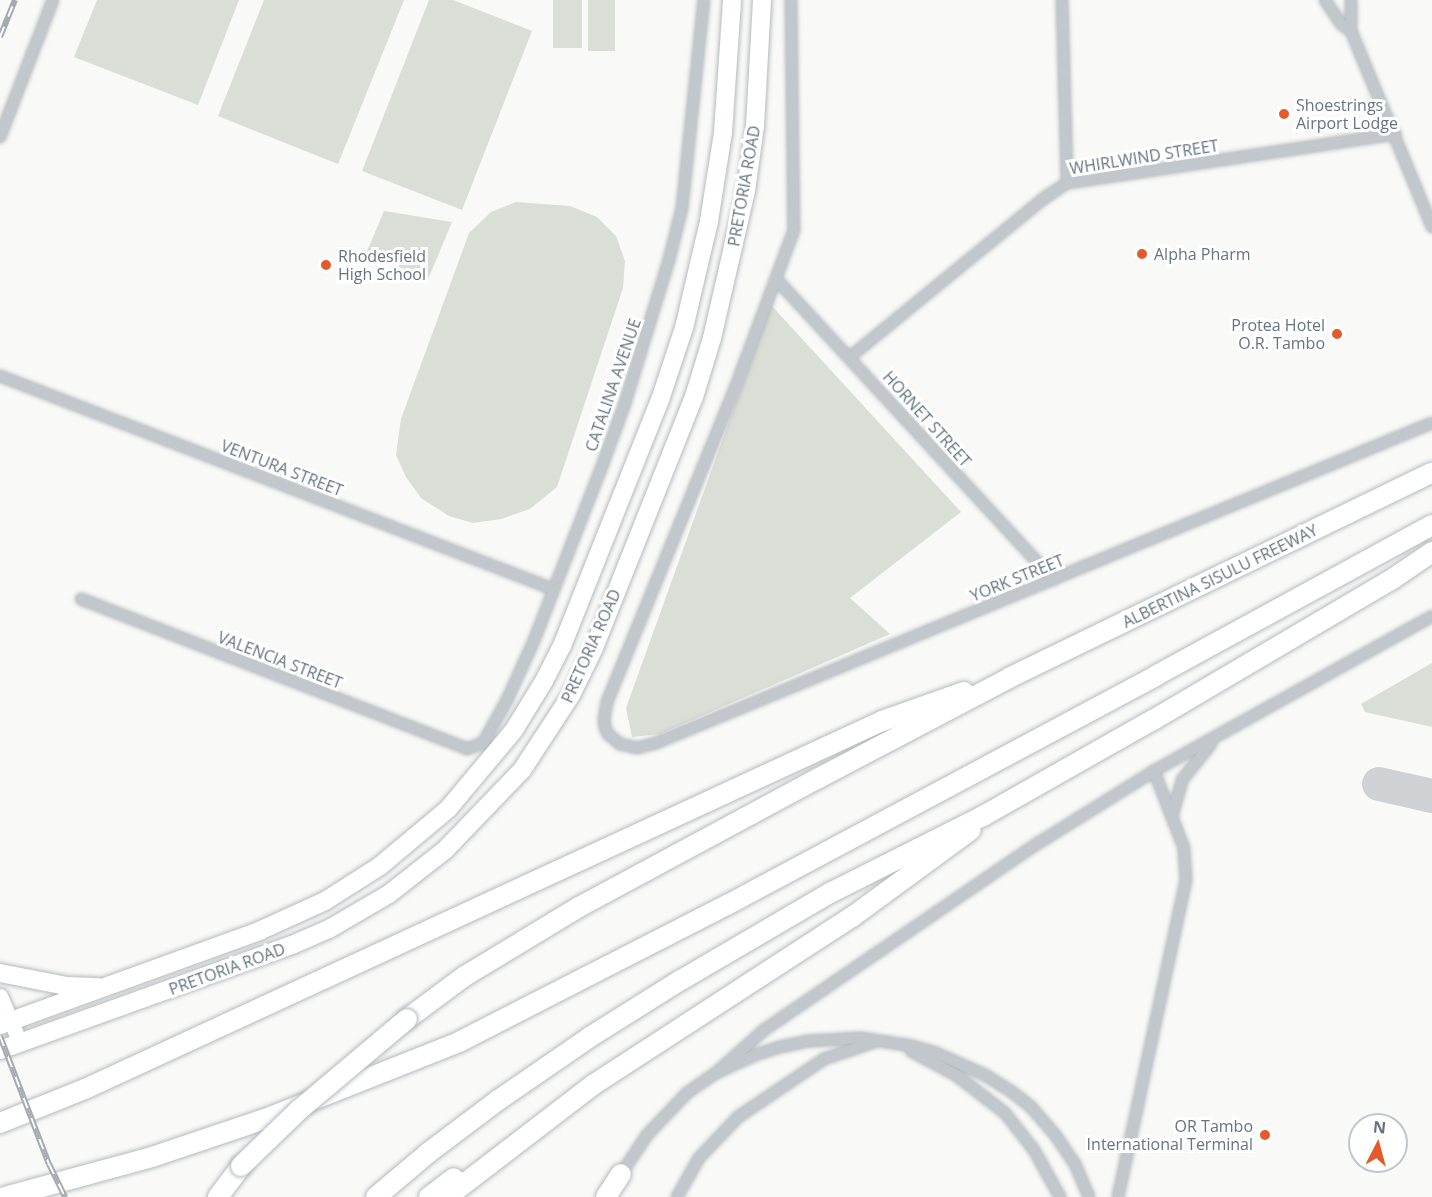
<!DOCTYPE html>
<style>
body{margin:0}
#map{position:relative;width:1432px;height:1197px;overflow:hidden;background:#f9f9f7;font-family:"Open Sans",sans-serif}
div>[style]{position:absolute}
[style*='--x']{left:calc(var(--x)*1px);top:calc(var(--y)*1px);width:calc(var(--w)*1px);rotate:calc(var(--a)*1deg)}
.green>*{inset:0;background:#d9ded6;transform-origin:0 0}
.taxiway>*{height:34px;margin:-17px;padding:0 17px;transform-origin:17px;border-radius:17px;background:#ced2d4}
.roads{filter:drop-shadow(0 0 2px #b5babf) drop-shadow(0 0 2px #b5babf)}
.minor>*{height:10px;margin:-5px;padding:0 5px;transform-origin:5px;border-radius:5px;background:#c2c7cb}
.secondary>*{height:15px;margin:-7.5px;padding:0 7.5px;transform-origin:7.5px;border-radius:7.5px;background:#fff}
.primary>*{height:18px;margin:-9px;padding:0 9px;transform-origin:9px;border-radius:9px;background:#fff}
.motorway>*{height:20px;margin:-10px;padding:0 10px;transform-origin:10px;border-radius:10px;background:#fff}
.rail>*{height:6px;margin-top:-3px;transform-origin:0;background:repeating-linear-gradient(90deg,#fff 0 11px,#a3aab0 0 22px);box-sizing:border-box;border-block:2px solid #a3aab0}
.bridges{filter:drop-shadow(0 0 2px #b3b8bc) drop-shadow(0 0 2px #b3b8bc)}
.motorway-bridge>*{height:20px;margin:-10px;padding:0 10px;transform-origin:10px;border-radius:10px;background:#fff}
.dots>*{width:16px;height:16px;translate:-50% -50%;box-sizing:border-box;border:3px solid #fff;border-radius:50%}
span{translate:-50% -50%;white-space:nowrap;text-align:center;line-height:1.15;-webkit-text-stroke:6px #fff;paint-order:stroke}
.poi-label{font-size:16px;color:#647482}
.left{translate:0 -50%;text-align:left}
.right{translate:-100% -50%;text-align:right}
.street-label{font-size:16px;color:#647482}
.north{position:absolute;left:1348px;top:1113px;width:60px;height:60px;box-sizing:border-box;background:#fff;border:2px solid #c1c7cd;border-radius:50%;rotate:6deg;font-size:16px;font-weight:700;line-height:24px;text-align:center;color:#647482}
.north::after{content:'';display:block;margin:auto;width:21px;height:27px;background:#e65a2a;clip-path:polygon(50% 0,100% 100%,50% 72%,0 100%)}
</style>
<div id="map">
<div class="green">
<div style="clip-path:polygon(97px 0,239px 0,198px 105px,74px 57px)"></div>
<div style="clip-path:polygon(264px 0,404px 0,338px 164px,218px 116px)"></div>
<div style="clip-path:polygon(429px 0,453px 0,532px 31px,462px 210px,362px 171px)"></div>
<div style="left:553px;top:0;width:29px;height:48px"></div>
<div style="left:588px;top:0;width:27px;height:51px"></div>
<div style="clip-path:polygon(516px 202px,570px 206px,597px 217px,616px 236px,625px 261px,623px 288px,557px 487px,530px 509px,501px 519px,473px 523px,449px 516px,421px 498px,406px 477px,396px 455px,401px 419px,469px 233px,491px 212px)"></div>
<div style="clip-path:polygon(384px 211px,452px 222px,429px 277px,365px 256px)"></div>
<div style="clip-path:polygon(771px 305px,961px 512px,850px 598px,890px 634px,660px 734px,632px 737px,626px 708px)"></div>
<div style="clip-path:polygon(1432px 663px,1432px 727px,1365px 712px,1361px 704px)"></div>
</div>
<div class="taxiway">
<div style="--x:1379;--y:784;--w:54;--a:12.8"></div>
</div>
<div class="roads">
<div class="minor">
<div style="--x:791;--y:0;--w:230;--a:89.3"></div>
<div style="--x:794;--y:230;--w:166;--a:110.4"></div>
<div style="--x:736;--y:386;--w:341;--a:112.2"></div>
<div style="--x:607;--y:702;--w:17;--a:100"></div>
<div style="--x:604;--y:719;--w:8;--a:83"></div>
<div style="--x:605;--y:727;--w:8;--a:67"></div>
<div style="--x:608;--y:734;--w:16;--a:40"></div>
<div style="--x:620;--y:744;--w:17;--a:13"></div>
<div style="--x:637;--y:748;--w:20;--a:-15"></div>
<div style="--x:656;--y:743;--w:839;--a:-22.41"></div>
<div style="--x:1062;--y:0;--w:183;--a:88.4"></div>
<div style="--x:1325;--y:0;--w:29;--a:56"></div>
<div style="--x:1341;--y:24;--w:12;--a:35"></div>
<div style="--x:1351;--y:0;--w:31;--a:90"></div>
<div style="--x:1351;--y:31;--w:212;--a:67.5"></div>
<div style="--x:0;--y:137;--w:147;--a:-68.9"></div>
<div style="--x:777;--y:280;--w:408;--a:47.3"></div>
<div style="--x:850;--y:357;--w:249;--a:-39.3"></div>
<div style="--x:1043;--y:199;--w:29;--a:-34"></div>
<div style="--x:1067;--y:183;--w:332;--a:-8.5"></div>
<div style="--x:0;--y:376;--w:593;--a:21.07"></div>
<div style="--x:81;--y:599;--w:414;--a:21.2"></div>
<div style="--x:467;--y:749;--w:17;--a:-21"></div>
<div style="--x:483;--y:743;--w:49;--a:-60.8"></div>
<div style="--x:507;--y:700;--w:63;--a:-65.5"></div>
<div style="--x:533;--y:643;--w:190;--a:-68.7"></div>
<div style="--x:602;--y:466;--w:67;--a:-69.9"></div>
<div style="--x:625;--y:403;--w:150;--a:-72.9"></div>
<div style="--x:669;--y:260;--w:54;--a:-76"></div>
<div style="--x:682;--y:208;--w:209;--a:-84"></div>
<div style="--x:1172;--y:816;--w:37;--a:-74"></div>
<div style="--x:1182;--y:780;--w:46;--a:-51.1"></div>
<div style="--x:911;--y:1051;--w:51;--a:28.1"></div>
<div style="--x:956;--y:1075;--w:62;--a:37.8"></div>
<div style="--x:1005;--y:1113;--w:47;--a:51.9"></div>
<div style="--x:1034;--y:1150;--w:54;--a:61"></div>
<div style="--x:716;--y:1073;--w:64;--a:-41.9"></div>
<div style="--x:764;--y:1030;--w:334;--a:-34.3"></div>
<div style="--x:1040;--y:842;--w:134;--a:-31.9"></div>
<div style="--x:1154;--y:771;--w:318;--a:-29.1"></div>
<div style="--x:621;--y:1174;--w:47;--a:-56.3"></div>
<div style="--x:647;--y:1135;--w:58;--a:-46.4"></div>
<div style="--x:687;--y:1093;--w:35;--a:-35"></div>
<div style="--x:716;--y:1073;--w:43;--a:-24.8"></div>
<div style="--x:755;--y:1055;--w:26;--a:-18"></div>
<div style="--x:780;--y:1047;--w:30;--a:-12"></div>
<div style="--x:809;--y:1041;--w:52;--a:-3.3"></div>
<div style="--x:861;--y:1038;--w:52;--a:8.9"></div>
<div style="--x:912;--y:1046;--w:25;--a:16"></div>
<div style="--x:936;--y:1053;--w:54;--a:24.2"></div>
<div style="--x:985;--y:1075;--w:32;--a:32"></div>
<div style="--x:1012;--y:1092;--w:24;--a:38"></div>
<div style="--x:1031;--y:1107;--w:38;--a:49"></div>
<div style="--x:1056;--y:1136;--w:34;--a:56"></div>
<div style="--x:1075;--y:1164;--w:36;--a:67"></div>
<div style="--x:677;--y:1197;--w:45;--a:-60.6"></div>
<div style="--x:699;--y:1158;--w:57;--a:-46.4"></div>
<div style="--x:738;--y:1117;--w:104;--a:-34"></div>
<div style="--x:824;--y:1059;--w:53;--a:-18.8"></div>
<div style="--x:1118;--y:1197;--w:325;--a:-77.9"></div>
<div style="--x:1186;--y:879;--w:31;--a:-94"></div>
<div style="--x:1184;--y:848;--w:83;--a:-111.3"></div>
</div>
<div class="secondary">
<div style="--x:0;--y:996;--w:51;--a:66.9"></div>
</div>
<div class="primary">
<div style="--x:0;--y:973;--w:67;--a:11.1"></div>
<div style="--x:66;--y:986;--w:33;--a:2"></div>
<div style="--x:0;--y:1025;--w:276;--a:-19.9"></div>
<div style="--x:259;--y:931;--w:72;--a:-24.4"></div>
<div style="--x:325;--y:901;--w:65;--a:-32.5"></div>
<div style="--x:380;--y:866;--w:89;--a:-40"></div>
<div style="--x:448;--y:809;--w:103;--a:-50.1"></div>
<div style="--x:514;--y:730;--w:57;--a:-58.5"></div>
<div style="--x:544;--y:681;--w:39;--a:-63"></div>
<div style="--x:562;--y:646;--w:265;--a:-68.3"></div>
<div style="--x:660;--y:400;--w:76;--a:-71.6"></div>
<div style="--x:684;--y:328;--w:110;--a:-76.8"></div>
<div style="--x:709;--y:221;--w:89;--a:-81"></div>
<div style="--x:723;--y:133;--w:133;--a:-86.1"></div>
<div style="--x:0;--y:1050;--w:310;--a:-19.8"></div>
<div style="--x:292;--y:945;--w:40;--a:-23.4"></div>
<div style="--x:329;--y:929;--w:69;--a:-30.3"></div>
<div style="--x:389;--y:894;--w:71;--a:-38.2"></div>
<div style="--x:445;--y:850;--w:111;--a:-46.1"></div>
<div style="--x:522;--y:770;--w:90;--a:-56.8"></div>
<div style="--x:571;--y:695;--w:52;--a:-63.9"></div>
<div style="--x:594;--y:648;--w:270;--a:-68.3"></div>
<div style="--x:694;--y:397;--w:62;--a:-73"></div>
<div style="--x:712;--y:338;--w:151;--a:-77"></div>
<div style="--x:746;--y:191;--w:66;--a:-82.1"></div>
<div style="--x:755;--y:126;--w:126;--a:-86.8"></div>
</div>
<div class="motorway">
<div style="--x:407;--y:1019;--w:72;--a:-36.6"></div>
<div style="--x:465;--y:976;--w:133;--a:-31.2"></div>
<div style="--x:579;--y:907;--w:270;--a:-28.3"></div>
<div style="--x:817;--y:779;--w:217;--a:-27.7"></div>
<div style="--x:1009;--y:678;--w:470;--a:-25.9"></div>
<div style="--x:0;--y:1123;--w:92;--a:-21.8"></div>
<div style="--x:85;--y:1089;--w:878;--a:-24.78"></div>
<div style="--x:882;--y:721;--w:87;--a:-19.5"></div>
<div style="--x:5;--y:1197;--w:152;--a:-15.2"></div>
<div style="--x:152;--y:1157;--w:119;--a:-18.6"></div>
<div style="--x:265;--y:1119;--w:209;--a:-21.6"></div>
<div style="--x:459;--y:1042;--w:301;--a:-27.1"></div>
<div style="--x:727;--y:905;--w:488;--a:-28.1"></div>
<div style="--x:1157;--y:675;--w:313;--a:-28.6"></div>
<div style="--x:218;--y:1197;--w:39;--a:-53"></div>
<div style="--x:376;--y:1197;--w:68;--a:-40.2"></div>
<div style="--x:428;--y:1153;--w:86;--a:-37"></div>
<div style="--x:497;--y:1101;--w:113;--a:-34.5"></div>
<div style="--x:590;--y:1037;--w:107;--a:-32.1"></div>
<div style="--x:681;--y:980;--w:173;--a:-30.3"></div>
<div style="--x:830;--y:893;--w:171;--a:-26.7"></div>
<div style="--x:983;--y:816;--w:195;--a:-29.5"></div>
<div style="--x:1153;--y:720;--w:276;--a:-30.5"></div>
<div style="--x:1391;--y:580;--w:50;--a:-34.3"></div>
<div style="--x:429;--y:1197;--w:31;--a:-37"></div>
<div style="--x:447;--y:1197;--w:184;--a:-37.5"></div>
<div style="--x:593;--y:1085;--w:309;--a:-33"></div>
<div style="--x:852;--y:917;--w:147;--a:-36.2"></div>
<div style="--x:606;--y:1197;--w:27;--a:-57"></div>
</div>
</div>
<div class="rail">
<div style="--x:0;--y:37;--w:40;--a:-68"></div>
<div style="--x:0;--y:1036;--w:137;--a:69.1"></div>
<div style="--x:49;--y:1164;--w:37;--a:64"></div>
</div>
<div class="bridges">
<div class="motorway-bridge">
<div style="--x:241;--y:1166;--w:81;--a:-44"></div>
<div style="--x:299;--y:1110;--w:141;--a:-40.1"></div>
</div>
</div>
<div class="dots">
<div style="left:1284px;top:114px;background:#e65a2a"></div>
<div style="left:1142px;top:254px;background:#e65a2a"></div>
<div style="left:326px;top:265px;background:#e65a2a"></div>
<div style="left:1337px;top:334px;background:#e65a2a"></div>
<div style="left:1265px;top:1135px;background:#e65a2a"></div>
</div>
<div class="poi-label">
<span class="left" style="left:1296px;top:114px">Shoestrings<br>Airport Lodge</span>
<span class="left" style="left:1154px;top:254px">Alpha Pharm</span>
<span class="left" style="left:338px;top:265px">Rhodesfield<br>High School</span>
<span class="right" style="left:1325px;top:334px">Protea Hotel<br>O.R. Tambo</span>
<span class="right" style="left:1253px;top:1135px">OR Tambo<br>International Terminal</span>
</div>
<div class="street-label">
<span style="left:1144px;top:157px;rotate:-9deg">WHIRLWIND STREET</span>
<span style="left:744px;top:186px;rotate:-80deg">PRETORIA ROAD</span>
<span style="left:613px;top:385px;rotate:-71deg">CATALINA AVENUE</span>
<span style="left:927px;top:419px;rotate:48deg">HORNET STREET</span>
<span style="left:282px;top:468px;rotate:21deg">VENTURA STREET</span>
<span style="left:1220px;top:576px;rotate:-26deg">ALBERTINA SISULU FREEWAY</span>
<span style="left:1017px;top:578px;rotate:-22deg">YORK STREET</span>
<span style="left:591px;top:646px;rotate:-66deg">PRETORIA ROAD</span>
<span style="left:280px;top:660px;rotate:21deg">VALENCIA STREET</span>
<span style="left:227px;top:969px;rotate:-20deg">PRETORIA ROAD</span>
</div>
<div class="north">N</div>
</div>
